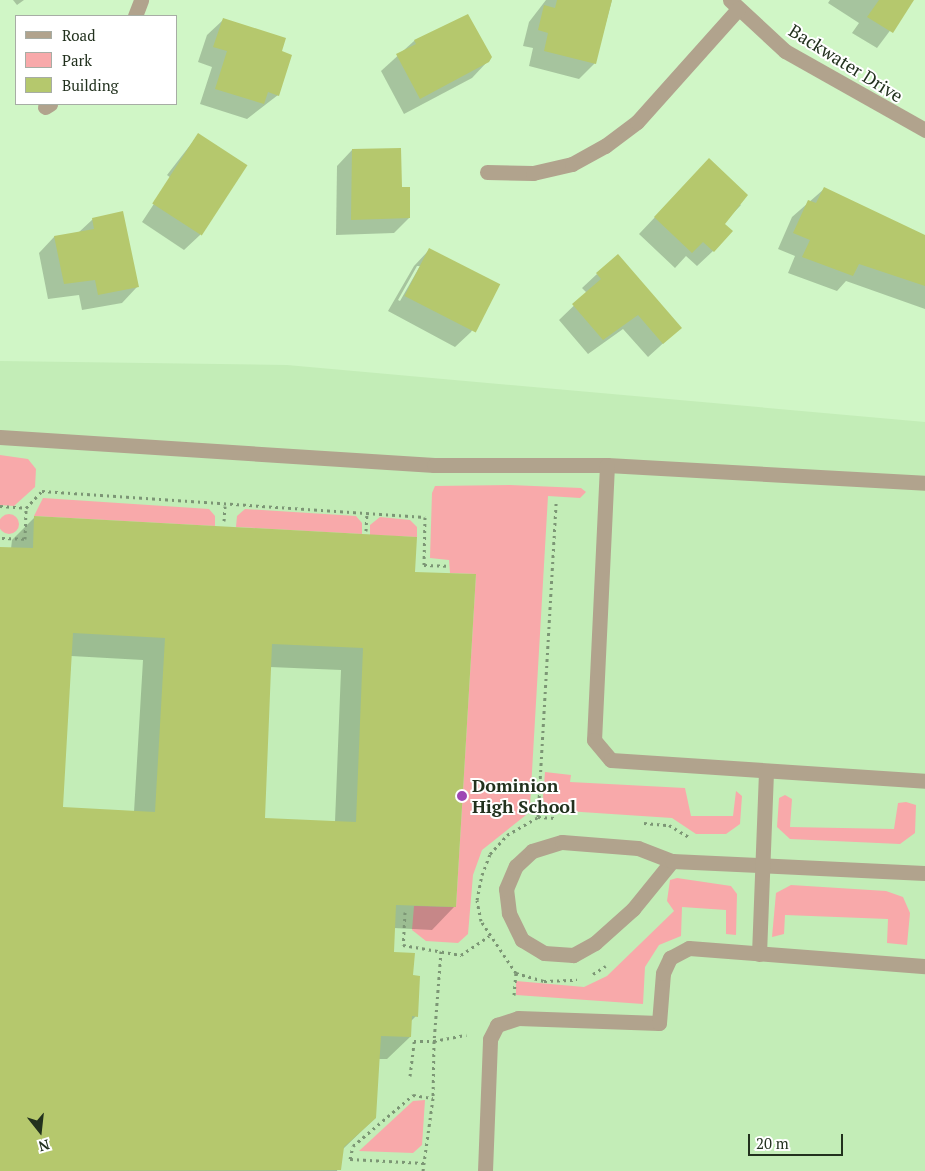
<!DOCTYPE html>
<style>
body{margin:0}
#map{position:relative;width:925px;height:1171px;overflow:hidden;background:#d0f6c6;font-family:"PT Serif",serif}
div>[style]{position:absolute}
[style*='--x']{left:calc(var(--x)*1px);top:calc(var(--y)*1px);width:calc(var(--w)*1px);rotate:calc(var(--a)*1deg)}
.built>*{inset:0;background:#c3edb7}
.green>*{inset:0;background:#f8a9aa}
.round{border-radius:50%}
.shadow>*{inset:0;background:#0003}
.building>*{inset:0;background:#b5c86d;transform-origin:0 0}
.path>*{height:3px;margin-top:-1.5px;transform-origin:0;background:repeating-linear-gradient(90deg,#7c9675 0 2.5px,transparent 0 6.5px)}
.minor>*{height:15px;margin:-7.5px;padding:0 7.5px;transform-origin:7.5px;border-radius:7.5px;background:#b1a38d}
.dots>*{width:14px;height:14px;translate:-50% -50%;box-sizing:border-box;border:2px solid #fff;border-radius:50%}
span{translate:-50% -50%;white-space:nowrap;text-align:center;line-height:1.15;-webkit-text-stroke:4px #fff;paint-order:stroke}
.street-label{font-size:18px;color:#22311e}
.poi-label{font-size:18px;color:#22311e;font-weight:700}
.left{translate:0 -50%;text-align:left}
.legend{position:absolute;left:15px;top:15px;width:162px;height:90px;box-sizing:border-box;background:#fff;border:1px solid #a7ada5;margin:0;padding:6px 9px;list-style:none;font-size:15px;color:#22311e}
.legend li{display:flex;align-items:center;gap:10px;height:25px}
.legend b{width:25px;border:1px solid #a7ada5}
.north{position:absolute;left:15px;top:1106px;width:50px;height:50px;-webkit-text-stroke:4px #fff;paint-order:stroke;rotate:164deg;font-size:14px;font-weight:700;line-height:20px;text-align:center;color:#22311e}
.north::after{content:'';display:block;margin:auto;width:18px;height:22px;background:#22311e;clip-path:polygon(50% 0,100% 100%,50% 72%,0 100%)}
.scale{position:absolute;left:748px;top:1134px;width:95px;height:22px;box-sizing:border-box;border:2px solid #22311e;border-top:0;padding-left:6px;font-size:15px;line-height:18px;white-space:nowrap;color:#22311e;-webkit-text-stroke:4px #fff;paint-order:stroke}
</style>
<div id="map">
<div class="built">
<div style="clip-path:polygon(0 361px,287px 365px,925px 422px,925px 1171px,0 1171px)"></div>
</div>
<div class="green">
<div style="clip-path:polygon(0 455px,28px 459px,36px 469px,35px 487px,14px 506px,0 505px)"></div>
<div style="clip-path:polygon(510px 485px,581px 488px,586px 492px,580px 498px,548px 496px,530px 806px,526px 815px,482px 850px,473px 875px,468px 934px,458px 943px,426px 941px,412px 930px,414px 906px,456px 907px,476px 574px,450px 573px,449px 560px,430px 558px,432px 493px,435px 486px)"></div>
<div style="clip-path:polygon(43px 498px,209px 509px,215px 516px,215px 526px,34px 516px)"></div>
<div style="clip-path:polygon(245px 509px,356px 516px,362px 523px,362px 534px,236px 527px,237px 516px)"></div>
<div class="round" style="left:-1px;top:514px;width:20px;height:20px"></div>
<div style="clip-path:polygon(380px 517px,410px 520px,417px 527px,417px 537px,370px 535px,370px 525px)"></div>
<div style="clip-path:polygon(545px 772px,571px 775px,570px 782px,685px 788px,691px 816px,733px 816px,736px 791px,742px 796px,740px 824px,726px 834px,696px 834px,672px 818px,551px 810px,545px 807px,543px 797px)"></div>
<div style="clip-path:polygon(785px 795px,792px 799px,790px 827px,894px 829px,898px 803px,906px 802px,916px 805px,915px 833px,900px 844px,790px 839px,777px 827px,779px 798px)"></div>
<div style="clip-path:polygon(677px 878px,731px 886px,737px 894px,736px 935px,726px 934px,726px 910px,682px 907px,681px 936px,659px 945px,645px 967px,643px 1004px,516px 995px,516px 981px,584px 987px,607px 976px,674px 911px,667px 901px,670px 880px)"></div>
<div style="clip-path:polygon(791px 885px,886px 891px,903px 897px,910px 913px,907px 945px,887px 943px,888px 919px,785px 915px,784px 934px,772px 937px,776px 893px)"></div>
<div style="clip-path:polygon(425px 1100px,422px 1145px,413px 1153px,359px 1151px,413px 1101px)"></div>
</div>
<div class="shadow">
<div style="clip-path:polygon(13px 0,24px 0,17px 5px)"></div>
<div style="clip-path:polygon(546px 0,612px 0,595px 63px,579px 79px,529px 66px,533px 48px,523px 46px,529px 22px)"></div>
<div style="clip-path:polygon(830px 0,913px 0,877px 48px,852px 33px,859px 23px,828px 3px)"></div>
<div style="clip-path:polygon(468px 16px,488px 61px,472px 78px,404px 114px,381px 71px,414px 41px)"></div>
<div style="clip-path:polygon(223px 20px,280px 52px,278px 95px,247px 119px,200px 104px,212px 67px,198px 62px,207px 35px)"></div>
<div style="clip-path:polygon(198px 135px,200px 235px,184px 250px,142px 222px,171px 178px,167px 175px)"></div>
<div style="clip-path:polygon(352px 150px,400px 189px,409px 218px,394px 233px,336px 235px,337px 166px)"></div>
<div style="clip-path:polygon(694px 176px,741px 205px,723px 224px,713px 251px,697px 266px,686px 256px,675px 268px,639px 234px)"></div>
<div style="clip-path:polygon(824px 189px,925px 236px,925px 309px,846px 281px,837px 291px,788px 273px,795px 256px,778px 249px,792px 217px)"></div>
<div style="clip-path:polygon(93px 219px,137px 287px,122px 303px,82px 310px,79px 295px,48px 299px,39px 253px,54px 237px,78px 233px)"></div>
<div style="clip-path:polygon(evenodd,429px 250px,498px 285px,471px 332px,455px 347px,388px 311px,414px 266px,429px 250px,417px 266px,420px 266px,400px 301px,398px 300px,417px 266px)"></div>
<div style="clip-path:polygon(597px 274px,680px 328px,648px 357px,623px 329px,588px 354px,559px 320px,587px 293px,582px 288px)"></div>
<div style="clip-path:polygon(evenodd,35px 517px,413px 573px,454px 907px,432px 930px,394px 928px,392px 953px,412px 976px,416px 1016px,410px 1022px,410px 1037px,387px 1059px,378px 1059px,375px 1118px,342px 1150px,337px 1171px,0 1171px,0 548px,11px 549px,12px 540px,35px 517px,71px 656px,143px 660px,134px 812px,62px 808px,71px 656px,35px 517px,270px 667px,341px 670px,335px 822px,263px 819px,270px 667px)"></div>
</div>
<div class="building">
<div style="clip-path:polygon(557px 0,612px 0,596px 64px,544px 51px,548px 33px,538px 30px,544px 5px,555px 8px)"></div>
<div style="clip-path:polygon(879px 0,914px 0,893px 33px,867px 17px)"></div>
<div style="clip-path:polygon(468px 14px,492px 57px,489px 62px,420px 99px,396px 54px,416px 44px,414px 40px)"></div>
<div style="clip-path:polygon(223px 18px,286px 38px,282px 51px,292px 55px,279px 96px,268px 92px,264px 104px,215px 89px,227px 51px,213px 47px)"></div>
<div style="left:198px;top:133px;width:59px;height:84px;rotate:33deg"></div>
<div style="clip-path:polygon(401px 148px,402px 187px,410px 187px,410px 218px,351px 220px,352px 149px)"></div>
<div style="clip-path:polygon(709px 158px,748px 195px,725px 224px,733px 231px,714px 252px,703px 242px,692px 253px,654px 217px)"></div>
<div style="clip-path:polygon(824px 187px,925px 235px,925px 286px,859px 264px,853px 276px,802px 257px,810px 240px,793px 233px,808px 200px,816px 203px)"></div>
<div style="clip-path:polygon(123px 211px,139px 287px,98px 295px,95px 280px,64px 284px,54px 236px,94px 229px,92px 218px)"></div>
<div style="left:429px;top:248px;width:80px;height:54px;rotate:27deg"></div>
<div style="clip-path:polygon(618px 254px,682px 328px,663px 344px,638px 315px,603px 340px,572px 304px,601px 279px,596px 273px)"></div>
<div style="clip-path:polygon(evenodd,34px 516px,417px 537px,415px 572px,476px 574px,456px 907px,396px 905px,394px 952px,415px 953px,413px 975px,420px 976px,418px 1017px,412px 1016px,411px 1037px,381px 1036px,376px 1118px,344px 1147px,341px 1170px,0 1171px,0 547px,33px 548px,34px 516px,73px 633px,165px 638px,155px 812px,63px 807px,73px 633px,34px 516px,272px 644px,363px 648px,356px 822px,265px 818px,272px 644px)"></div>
</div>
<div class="path">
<div style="--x:0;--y:506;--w:26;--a:4"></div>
<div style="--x:224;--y:521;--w:15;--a:-86"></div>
<div style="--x:366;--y:531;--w:18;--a:-87"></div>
<div style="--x:2;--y:538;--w:23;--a:2"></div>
<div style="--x:25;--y:539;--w:31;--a:-88"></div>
<div style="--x:26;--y:508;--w:23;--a:-47"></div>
<div style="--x:42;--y:491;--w:384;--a:3.9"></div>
<div style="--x:425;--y:517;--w:48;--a:91.2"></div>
<div style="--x:424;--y:565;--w:23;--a:2"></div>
<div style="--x:538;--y:817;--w:314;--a:-86.7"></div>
<div style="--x:644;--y:823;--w:25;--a:5"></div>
<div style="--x:669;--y:825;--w:23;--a:31"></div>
<div style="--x:405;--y:912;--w:33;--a:93"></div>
<div style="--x:403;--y:945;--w:59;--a:9.8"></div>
<div style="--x:461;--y:955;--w:34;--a:-34"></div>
<div style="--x:441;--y:951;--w:90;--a:94.4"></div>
<div style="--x:434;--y:1041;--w:33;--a:-11"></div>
<div style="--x:516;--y:973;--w:63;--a:-123.9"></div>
<div style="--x:481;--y:921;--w:21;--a:-101"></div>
<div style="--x:477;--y:900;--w:25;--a:-79"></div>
<div style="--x:482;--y:875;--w:22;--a:-69"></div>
<div style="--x:490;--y:854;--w:25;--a:-48"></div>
<div style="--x:507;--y:835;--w:36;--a:-30"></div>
<div style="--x:538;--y:817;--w:18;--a:3"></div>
<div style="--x:593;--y:974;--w:15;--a:-32"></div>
<div style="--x:514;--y:995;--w:22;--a:-85"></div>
<div style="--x:516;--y:973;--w:29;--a:16"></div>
<div style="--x:544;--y:981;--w:33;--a:-2"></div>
<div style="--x:410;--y:1076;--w:35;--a:-83"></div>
<div style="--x:414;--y:1041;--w:20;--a:0"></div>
<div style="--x:434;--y:1041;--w:57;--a:91"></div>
<div style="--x:423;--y:1171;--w:8;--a:-83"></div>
<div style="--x:424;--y:1163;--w:74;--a:-176.9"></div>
<div style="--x:350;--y:1159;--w:13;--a:-77"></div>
<div style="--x:353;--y:1146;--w:79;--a:-40.4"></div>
<div style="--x:413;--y:1095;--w:20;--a:9"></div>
<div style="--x:433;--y:1098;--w:66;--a:97.9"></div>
</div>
<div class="minor">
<div style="--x:730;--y:0;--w:75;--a:42.8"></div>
<div style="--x:785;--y:51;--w:161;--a:29.4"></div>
<div style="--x:135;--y:16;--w:17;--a:-69"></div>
<div style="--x:45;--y:107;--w:6;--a:-31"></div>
<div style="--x:487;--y:172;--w:46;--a:1.2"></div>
<div style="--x:533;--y:173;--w:40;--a:-13"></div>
<div style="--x:572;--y:164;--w:38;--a:-29"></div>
<div style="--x:605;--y:146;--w:40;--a:-37"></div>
<div style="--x:637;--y:122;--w:152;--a:-48.2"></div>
<div style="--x:0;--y:437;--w:435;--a:3.7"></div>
<div style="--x:434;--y:465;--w:173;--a:0"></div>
<div style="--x:607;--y:465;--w:319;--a:3.2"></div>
<div style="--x:607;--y:465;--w:275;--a:92.7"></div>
<div style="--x:594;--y:740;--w:26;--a:50"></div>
<div style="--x:611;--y:760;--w:315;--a:3.8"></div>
<div style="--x:672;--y:861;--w:62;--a:129.1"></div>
<div style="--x:633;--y:909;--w:51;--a:138.2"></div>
<div style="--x:595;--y:943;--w:25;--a:151"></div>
<div style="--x:573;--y:955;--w:29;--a:-176"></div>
<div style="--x:544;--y:953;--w:26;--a:-149"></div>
<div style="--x:522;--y:940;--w:30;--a:-116"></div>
<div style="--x:509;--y:913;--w:24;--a:-97"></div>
<div style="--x:506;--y:889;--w:25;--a:-67"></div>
<div style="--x:516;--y:866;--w:22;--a:-43"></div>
<div style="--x:532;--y:851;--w:31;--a:-17"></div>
<div style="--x:562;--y:842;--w:76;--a:4.5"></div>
<div style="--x:638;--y:848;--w:36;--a:21"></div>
<div style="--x:672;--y:861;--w:253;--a:2.7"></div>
<div style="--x:759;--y:954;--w:183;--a:-87.8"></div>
<div style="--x:485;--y:1171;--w:132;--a:-87.8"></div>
<div style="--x:490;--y:1039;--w:16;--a:-63"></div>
<div style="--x:497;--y:1025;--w:22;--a:-18"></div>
<div style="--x:518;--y:1018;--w:141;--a:2"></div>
<div style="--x:659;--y:1023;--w:50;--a:-85.4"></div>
<div style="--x:663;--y:973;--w:17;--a:-65"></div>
<div style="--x:670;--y:958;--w:21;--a:-28"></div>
<div style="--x:689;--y:948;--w:237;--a:4.4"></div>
</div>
<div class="dots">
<div style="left:462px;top:796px;background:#9e47b4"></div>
</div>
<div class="street-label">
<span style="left:846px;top:63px;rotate:32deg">Backwater Drive</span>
</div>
<div class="poi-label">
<span class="left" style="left:472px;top:796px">Dominion<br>High School</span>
</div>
<ul class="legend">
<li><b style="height:6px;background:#b1a38d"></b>Road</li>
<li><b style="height:14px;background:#f8a9aa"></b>Park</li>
<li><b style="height:14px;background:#b5c86d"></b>Building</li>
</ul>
<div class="north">N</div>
<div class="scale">20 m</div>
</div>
